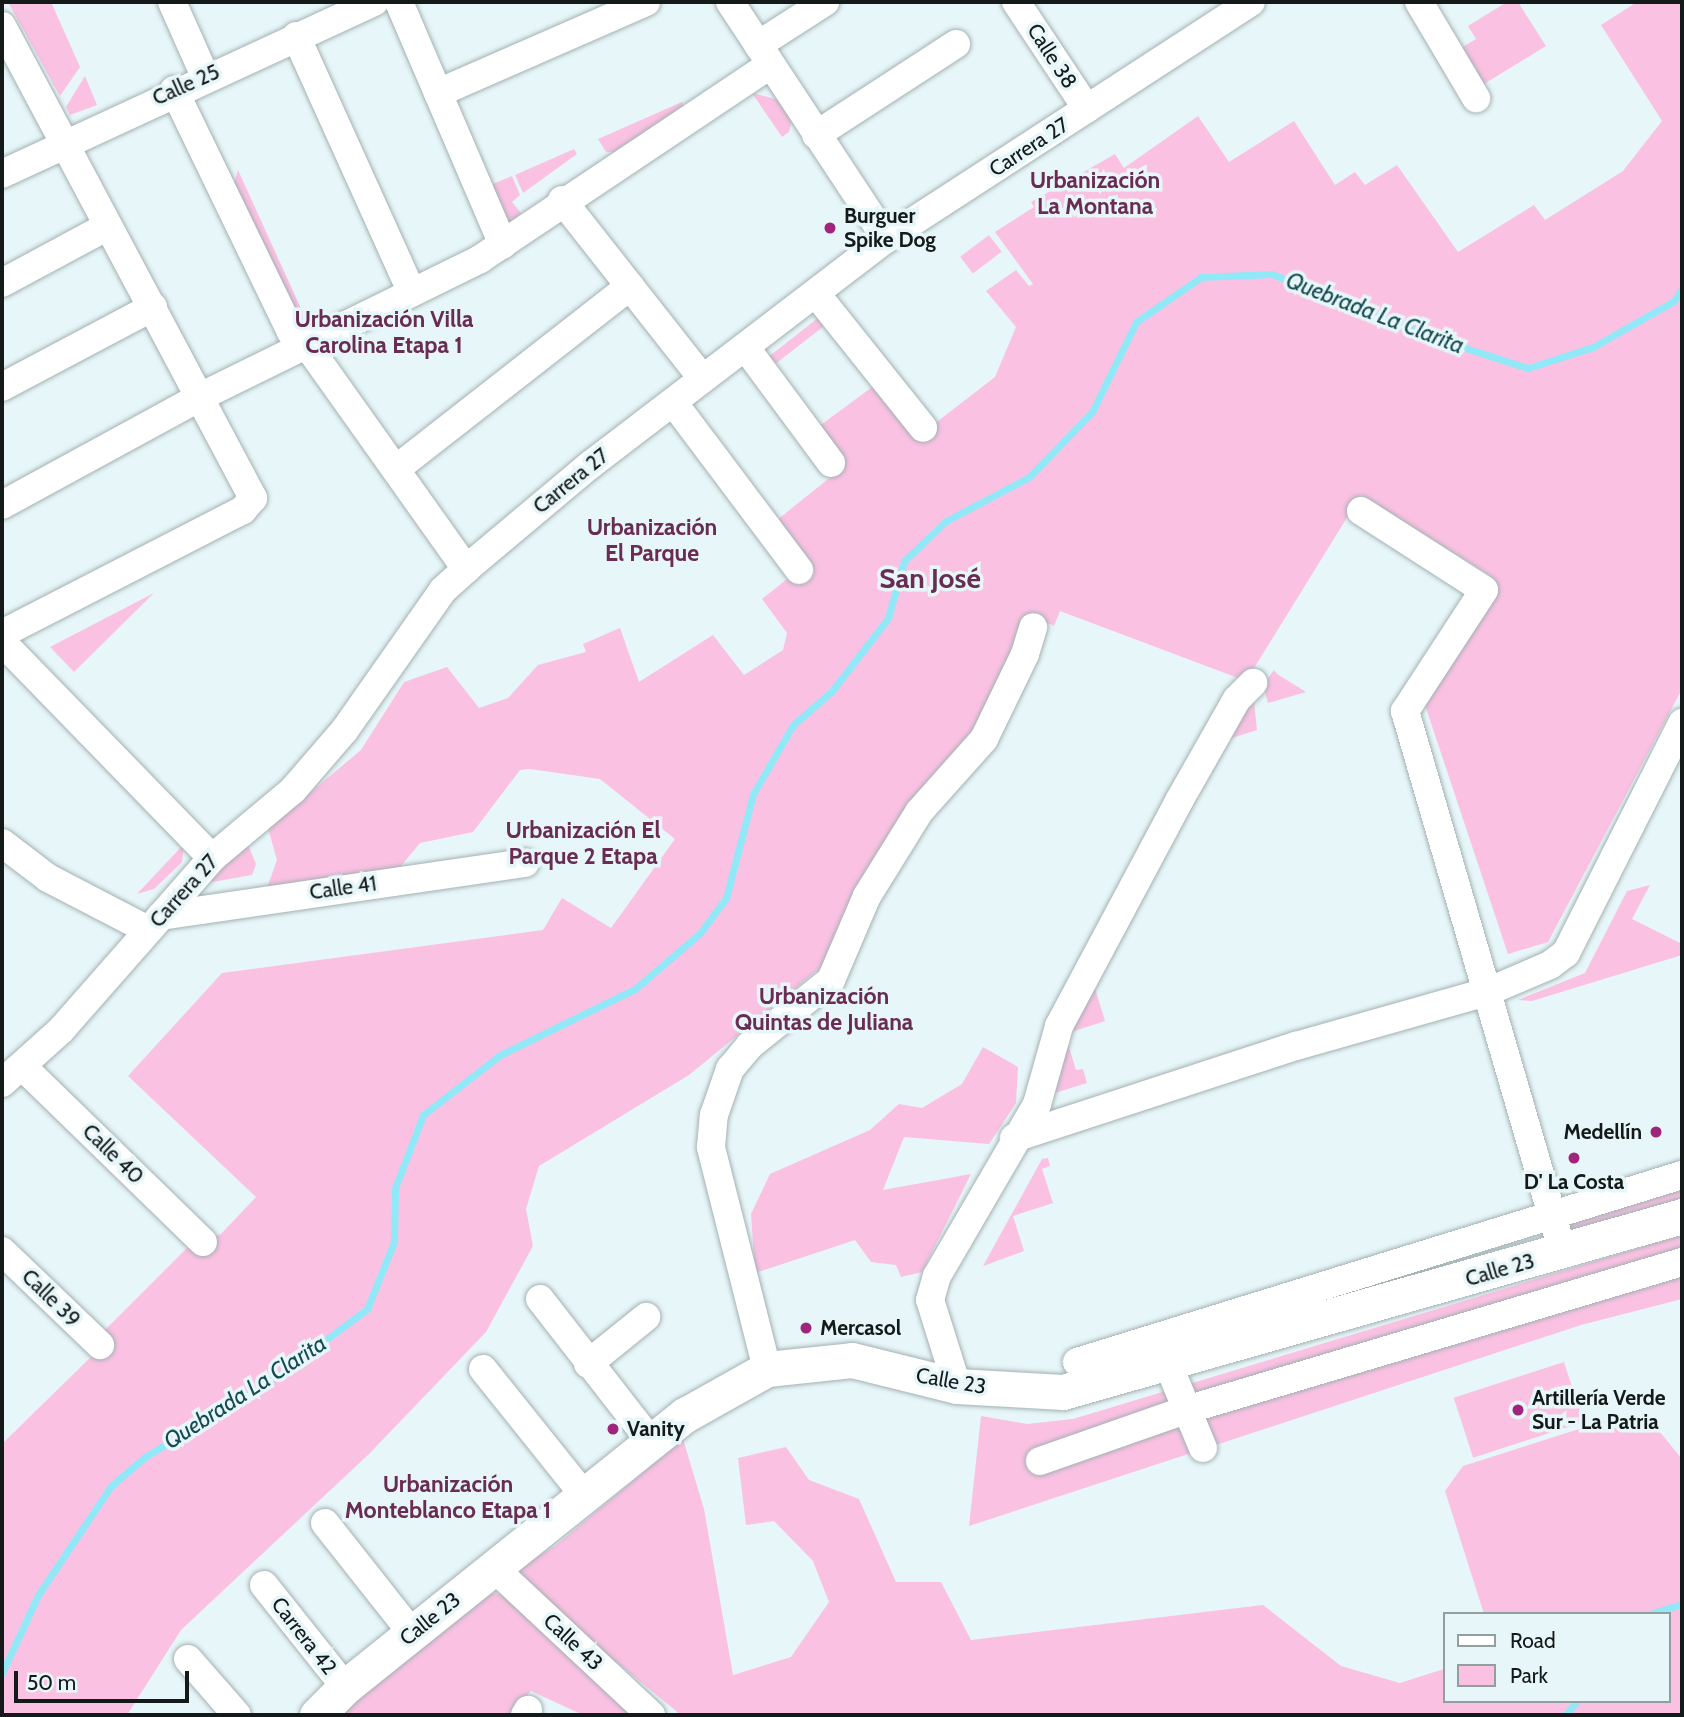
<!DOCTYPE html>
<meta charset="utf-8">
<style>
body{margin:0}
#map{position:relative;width:1684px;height:1717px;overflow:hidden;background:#e7f6f8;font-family:Cabin,sans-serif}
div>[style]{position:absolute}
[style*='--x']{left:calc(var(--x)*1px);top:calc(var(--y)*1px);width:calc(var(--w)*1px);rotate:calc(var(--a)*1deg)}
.green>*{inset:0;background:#fbc1e3;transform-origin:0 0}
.stream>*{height:7px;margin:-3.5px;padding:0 3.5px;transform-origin:3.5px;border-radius:3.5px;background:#91e9f8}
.roads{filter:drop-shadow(0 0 2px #a3b1b3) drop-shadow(0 0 2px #a3b1b3)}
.minor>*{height:28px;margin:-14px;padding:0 14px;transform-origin:14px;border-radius:14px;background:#fff}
.major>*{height:35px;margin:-17.5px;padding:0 17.5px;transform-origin:17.5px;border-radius:17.5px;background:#fff}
.dots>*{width:19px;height:19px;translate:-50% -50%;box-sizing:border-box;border:4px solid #e7f6f8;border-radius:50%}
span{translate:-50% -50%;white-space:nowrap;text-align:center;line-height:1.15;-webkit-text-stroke:7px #e7f6f8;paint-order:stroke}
.street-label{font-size:21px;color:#14191a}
.poi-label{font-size:21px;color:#14191a;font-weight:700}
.left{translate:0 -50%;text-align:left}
.right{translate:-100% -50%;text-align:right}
.neighbourhood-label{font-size:23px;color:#692d54;font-weight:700}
.water-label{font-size:23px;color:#164a52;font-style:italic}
.district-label{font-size:28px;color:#692d54;font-weight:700}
.frame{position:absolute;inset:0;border:4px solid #14191a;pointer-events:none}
.legend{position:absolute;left:1443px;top:1612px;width:228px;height:91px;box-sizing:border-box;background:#e7f6f8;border:2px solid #939e9f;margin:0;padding:9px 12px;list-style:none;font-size:21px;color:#14191a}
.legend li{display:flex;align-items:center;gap:14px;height:35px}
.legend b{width:35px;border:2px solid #939e9f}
.scale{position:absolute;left:14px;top:1671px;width:175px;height:32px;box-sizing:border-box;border:4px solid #14191a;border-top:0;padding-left:9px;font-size:21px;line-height:24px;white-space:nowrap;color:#14191a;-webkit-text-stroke:5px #e7f6f8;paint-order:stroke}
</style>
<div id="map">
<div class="green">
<div style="clip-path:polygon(8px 2px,51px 2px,80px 67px,60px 96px)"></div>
<div style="clip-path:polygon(1507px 2px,1518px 2px,1546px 46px,1479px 87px,1456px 51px,1476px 39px,1468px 26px)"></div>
<div style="clip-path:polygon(1637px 2px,1682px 2px,1682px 689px,1548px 942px,1508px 954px,1424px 702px,1497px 593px,1491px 576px,1361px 495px,1246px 681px,1060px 611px,1054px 626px,1029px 615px,975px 732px,821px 967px,689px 1075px,539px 1166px,526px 1209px,533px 1246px,486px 1332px,369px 1454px,181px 1630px,127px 1715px,2px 1715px,2px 1444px,96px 1352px,102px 1333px,189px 1246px,221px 1234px,256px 1197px,128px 1076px,222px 973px,543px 930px,562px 898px,611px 928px,675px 839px,600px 779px,530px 769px,520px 770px,473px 832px,420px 843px,397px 871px,267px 888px,277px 860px,268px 828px,361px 750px,404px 682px,447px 667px,479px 708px,508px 698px,538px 665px,586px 652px,583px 644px,620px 628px,639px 682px,713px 635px,744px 675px,783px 650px,787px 633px,762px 599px,791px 576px,797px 584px,814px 573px,777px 520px,842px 468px,814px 430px,875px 385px,920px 435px,995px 377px,1016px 327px,986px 291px,1016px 270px,1029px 286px,1033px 284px,995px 232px,1034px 207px,1031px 202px,1115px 154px,1124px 168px,1198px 116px,1229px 162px,1294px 121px,1335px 185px,1355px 172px,1365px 185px,1397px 165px,1458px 252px,1534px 205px,1545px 220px,1623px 171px,1662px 121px,1601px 25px)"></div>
<div style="clip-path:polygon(85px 76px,97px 105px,70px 115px,66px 107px)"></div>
<div style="clip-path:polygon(752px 93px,779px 100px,792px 120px,789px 132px,782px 137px)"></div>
<div style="clip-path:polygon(682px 102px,684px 107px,614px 152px,606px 152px,598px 139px)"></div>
<div style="clip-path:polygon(574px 149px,577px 154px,523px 193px,515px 175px)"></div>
<div style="clip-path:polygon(238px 170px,308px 324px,303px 326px,231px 193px)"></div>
<div style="clip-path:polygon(512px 176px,520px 195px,512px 202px,521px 213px,509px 224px,486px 187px)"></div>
<div style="left:989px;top:235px;width:21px;height:36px;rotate:53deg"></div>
<div style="clip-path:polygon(818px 318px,828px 323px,770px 368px,767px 358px)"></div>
<div style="clip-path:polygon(154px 593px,74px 672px,50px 647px)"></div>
<div style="clip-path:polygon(1274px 670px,1277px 674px,1306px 692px,1268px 703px,1263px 685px)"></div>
<div style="clip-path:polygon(1254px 701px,1257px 730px,1219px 742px)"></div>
<div style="clip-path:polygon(184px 844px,182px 862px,154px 889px,137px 894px)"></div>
<div style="clip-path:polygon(248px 845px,256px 864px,252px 875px,212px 882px,210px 873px)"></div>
<div style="clip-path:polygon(1650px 885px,1632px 919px,1682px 944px,1682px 955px,1532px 1001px,1518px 1000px,1585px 973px,1627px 891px)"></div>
<div style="clip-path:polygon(1093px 982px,1105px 1021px,1065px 1034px,1076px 1070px,1083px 1069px,1087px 1083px,1045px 1096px,1064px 1034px)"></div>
<div style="clip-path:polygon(983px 1047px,1018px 1067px,1016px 1103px,989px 1144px,904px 1137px,883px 1190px,971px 1174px,922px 1272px,901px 1277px,896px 1265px,871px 1262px,855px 1240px,755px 1273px,751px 1214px,770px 1174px,870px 1130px,899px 1104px,922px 1108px,962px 1084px)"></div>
<div style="clip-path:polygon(1048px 1158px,1050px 1166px,1042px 1169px,1053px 1203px,1013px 1216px,1024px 1251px,983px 1266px,1042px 1159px)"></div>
<div style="clip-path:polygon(1682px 1186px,1682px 1198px,1569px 1233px,1566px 1220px)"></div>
<div style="clip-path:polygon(1682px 1235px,1682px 1299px,1581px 1325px,969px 1526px,981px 1416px,1027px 1424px,1073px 1419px)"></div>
<div style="left:1564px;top:1362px;width:63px;height:116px;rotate:72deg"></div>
<div style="clip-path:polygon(1617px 1417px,1650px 1420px,1682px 1459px,1682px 1715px,681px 1715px,515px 1579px,521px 1566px,555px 1546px,683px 1439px,704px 1509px,733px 1675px,791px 1657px,829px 1602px,813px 1561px,774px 1521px,746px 1525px,738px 1458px,786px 1447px,809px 1480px,859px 1499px,896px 1582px,941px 1582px,971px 1640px,1263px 1605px,1341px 1666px,1400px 1683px,1444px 1669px,1444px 1701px,1668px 1701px,1668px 1614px,1484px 1614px,1445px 1491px,1463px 1466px)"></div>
<div style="clip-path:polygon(492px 1593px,505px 1595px,639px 1715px,583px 1715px,531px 1691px,510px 1715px,340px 1715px,383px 1674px)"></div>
</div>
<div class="stream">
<div style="--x:1649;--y:1614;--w:34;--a:-17"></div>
<div style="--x:2;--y:1673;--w:86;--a:-65.2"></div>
<div style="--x:38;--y:1595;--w:131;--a:-56.2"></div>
<div style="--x:111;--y:1486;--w:45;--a:-40.5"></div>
<div style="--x:145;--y:1457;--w:157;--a:-31.5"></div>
<div style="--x:279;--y:1375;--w:110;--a:-36.9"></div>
<div style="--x:367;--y:1309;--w:72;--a:-68.1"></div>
<div style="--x:394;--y:1242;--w:54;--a:-88.9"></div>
<div style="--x:395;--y:1188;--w:78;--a:-69"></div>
<div style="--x:423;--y:1115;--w:98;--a:-37.9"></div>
<div style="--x:500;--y:1055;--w:150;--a:-26.1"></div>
<div style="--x:635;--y:989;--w:86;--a:-40.7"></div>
<div style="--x:700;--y:933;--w:44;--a:-53.4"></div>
<div style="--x:726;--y:898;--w:107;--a:-75.4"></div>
<div style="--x:753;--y:794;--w:80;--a:-59.9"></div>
<div style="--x:793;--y:725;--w:52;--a:-41.1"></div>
<div style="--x:832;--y:691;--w:92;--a:-52.5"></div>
<div style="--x:888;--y:618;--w:59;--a:-74.3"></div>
<div style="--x:904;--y:561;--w:58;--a:-43.6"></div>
<div style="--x:946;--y:521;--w:94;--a:-27.9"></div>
<div style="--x:1029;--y:477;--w:91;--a:-45.9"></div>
<div style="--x:1092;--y:412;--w:100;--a:-63.9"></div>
<div style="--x:1136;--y:322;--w:79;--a:-34.7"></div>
<div style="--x:1201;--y:277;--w:71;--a:-2.4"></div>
<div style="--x:1272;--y:274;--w:174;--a:21.6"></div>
<div style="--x:1434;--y:338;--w:99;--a:17.7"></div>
<div style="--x:1528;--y:368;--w:68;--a:-17.9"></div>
<div style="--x:1593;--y:347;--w:93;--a:-29.6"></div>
<div style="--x:1674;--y:301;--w:15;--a:-58"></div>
<div style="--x:1565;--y:1715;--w:18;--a:-49"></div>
</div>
<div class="roads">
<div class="minor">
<div style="--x:172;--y:2;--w:81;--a:66"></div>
<div style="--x:399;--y:2;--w:264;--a:66.8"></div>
<div style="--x:730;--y:2;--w:284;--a:56.6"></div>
<div style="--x:1016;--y:2;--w:128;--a:56.4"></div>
<div style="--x:1419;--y:2;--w:112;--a:59.3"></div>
<div style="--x:2;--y:26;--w:535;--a:62"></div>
<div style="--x:253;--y:498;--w:16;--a:130"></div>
<div style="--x:243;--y:510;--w:271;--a:152.8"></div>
<div style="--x:296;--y:36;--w:280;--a:65.7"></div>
<div style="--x:758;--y:45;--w:80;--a:-32.7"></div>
<div style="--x:174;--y:90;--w:269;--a:64.2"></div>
<div style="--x:291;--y:332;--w:21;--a:39"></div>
<div style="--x:307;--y:345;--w:275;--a:54.6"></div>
<div style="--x:438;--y:93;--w:227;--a:-23.6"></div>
<div style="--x:816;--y:135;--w:167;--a:-33"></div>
<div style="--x:2;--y:174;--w:410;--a:-24.8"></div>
<div style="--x:562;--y:200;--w:226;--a:51.8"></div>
<div style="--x:2;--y:283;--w:120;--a:-28.3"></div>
<div style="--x:817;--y:295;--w:170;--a:51.4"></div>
<div style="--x:746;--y:348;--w:143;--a:53.5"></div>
<div style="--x:2;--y:387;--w:171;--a:-27.9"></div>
<div style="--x:673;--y:402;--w:210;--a:53.1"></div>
<div style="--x:396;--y:469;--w:297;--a:-38"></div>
<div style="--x:2;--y:505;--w:228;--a:-28.6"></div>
<div style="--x:202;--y:396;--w:310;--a:-26.2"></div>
<div style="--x:480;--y:259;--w:349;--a:-33.8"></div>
<div style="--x:1361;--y:511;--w:146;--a:32.7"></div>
<div style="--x:1484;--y:590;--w:145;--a:123.1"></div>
<div style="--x:1405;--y:711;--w:565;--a:73.75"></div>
<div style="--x:2;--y:642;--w:301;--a:45.8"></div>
<div style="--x:2;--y:843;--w:58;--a:37.3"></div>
<div style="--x:48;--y:878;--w:113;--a:27.5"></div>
<div style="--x:161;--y:916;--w:368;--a:-8.3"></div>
<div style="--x:23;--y:1067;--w:251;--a:44.2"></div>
<div style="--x:2;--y:1083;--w:79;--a:-41.9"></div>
<div style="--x:61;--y:1030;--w:229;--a:-48.7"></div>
<div style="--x:212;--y:858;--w:106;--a:-40"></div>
<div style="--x:293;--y:790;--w:78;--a:-49.2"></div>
<div style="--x:344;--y:731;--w:172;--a:-54.9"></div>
<div style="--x:443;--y:590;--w:31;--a:-42"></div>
<div style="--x:466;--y:569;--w:162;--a:-40"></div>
<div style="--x:590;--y:465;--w:372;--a:-37.4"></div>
<div style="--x:886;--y:239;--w:435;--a:-33"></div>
<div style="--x:1014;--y:1138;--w:297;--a:-18.1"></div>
<div style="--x:1296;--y:1046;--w:198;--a:-15.8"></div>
<div style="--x:1487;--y:992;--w:69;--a:-23.2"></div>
<div style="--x:1550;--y:965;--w:20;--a:-37"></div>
<div style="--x:1566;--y:953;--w:258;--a:-63.2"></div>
<div style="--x:2;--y:1251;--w:136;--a:43.8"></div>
<div style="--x:540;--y:1299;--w:182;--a:52.1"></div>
<div style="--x:1077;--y:1362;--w:633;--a:-17.18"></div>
<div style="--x:588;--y:1364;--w:75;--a:-39"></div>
<div style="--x:1168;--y:1364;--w:91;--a:67.4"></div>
<div style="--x:483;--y:1369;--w:161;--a:51.3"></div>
<div style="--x:767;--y:1369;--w:229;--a:-104.2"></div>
<div style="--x:711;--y:1147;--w:32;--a:-85"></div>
<div style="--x:714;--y:1115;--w:49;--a:-70.8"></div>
<div style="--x:730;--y:1069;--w:30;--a:-50"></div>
<div style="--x:749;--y:1046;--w:105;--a:-38.8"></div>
<div style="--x:831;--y:980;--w:91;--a:-66.8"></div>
<div style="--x:867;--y:896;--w:99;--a:-58.2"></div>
<div style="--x:919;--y:812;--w:98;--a:-48.3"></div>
<div style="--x:984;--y:739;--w:94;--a:-64.2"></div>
<div style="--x:1025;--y:654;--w:28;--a:-73"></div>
<div style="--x:957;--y:1386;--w:90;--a:-107.4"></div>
<div style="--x:930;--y:1300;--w:25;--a:-74"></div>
<div style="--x:937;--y:1276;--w:199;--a:-59.8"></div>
<div style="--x:1037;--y:1104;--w:81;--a:-74.2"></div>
<div style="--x:1059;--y:1026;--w:255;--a:-61.9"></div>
<div style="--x:1179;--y:801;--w:117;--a:-60.4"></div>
<div style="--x:1237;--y:699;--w:23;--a:-45"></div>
<div style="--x:1040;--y:1461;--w:155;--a:-19.3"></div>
<div style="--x:1186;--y:1410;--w:518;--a:-16.61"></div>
<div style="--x:325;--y:1523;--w:140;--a:51.7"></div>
<div style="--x:495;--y:1569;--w:214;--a:43.1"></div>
<div style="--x:264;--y:1585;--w:130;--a:51.5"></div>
<div style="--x:188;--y:1659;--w:74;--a:48.8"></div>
<div style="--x:525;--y:1715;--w:6;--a:-59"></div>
</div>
<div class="major">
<div style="--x:317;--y:1715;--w:40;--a:-45"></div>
<div style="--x:345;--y:1687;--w:435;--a:-38.7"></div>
<div style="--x:685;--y:1415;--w:94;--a:-29.3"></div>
<div style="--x:767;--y:1369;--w:85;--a:-6"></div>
<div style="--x:852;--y:1360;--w:108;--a:13.9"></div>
<div style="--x:957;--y:1386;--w:106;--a:3.2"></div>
<div style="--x:1063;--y:1392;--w:644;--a:-15.87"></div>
</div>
</div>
<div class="dots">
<div style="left:830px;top:228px;background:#9f247b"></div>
<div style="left:1656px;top:1132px;background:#9f247b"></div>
<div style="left:1574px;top:1158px;background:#9f247b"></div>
<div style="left:806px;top:1328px;background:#9f247b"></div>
<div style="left:1518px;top:1410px;background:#9f247b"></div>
<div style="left:613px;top:1429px;background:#9f247b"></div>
</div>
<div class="street-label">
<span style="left:1052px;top:56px;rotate:57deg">Calle 38</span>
<span style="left:186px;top:85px;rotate:-24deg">Calle 25</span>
<span style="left:1029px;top:147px;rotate:-33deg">Carrera 27</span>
<span style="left:571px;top:481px;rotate:-39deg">Carrera 27</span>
<span style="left:343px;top:888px;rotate:-8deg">Calle 41</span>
<span style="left:184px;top:891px;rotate:-48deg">Carrera 27</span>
<span style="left:113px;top:1154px;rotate:44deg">Calle 40</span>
<span style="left:1500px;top:1270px;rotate:-16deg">Calle 23</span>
<span style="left:51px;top:1298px;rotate:44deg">Calle 39</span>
<span style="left:951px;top:1381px;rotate:10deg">Calle 23</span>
<span style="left:430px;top:1619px;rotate:-39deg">Calle 23</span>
<span style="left:304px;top:1636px;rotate:52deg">Carrera 42</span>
<span style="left:573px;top:1642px;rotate:43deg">Calle 43</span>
</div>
<div class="poi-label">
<span class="left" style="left:844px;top:228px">Burguer<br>Spike Dog</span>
<span class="right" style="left:1642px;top:1132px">Medellín</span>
<span style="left:1574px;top:1182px">D' La Costa</span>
<span class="left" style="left:820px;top:1328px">Mercasol</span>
<span class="left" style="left:1532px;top:1410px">Artillería Verde<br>Sur - La Patria</span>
<span class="left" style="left:627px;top:1429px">Vanity</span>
</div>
<div class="neighbourhood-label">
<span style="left:1095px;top:193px">Urbanización<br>La Montana</span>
<span style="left:384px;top:332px">Urbanización Villa<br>Carolina Etapa 1</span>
<span style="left:652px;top:540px">Urbanización<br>El Parque</span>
<span style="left:583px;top:843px">Urbanización El<br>Parque 2 Etapa</span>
<span style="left:824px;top:1009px">Urbanización<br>Quintas de Juliana</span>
<span style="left:448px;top:1497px">Urbanización<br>Monteblanco Etapa 1</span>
</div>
<div class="water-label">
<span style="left:1375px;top:313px;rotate:21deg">Quebrada La Clarita</span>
<span style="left:245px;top:1392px;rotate:-33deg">Quebrada La Clarita</span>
</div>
<div class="district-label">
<span style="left:930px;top:578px">San José</span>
</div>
<div class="frame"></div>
<ul class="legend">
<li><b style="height:9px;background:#fff"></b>Road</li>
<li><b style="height:19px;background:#fbc1e3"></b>Park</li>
</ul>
<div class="scale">50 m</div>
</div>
